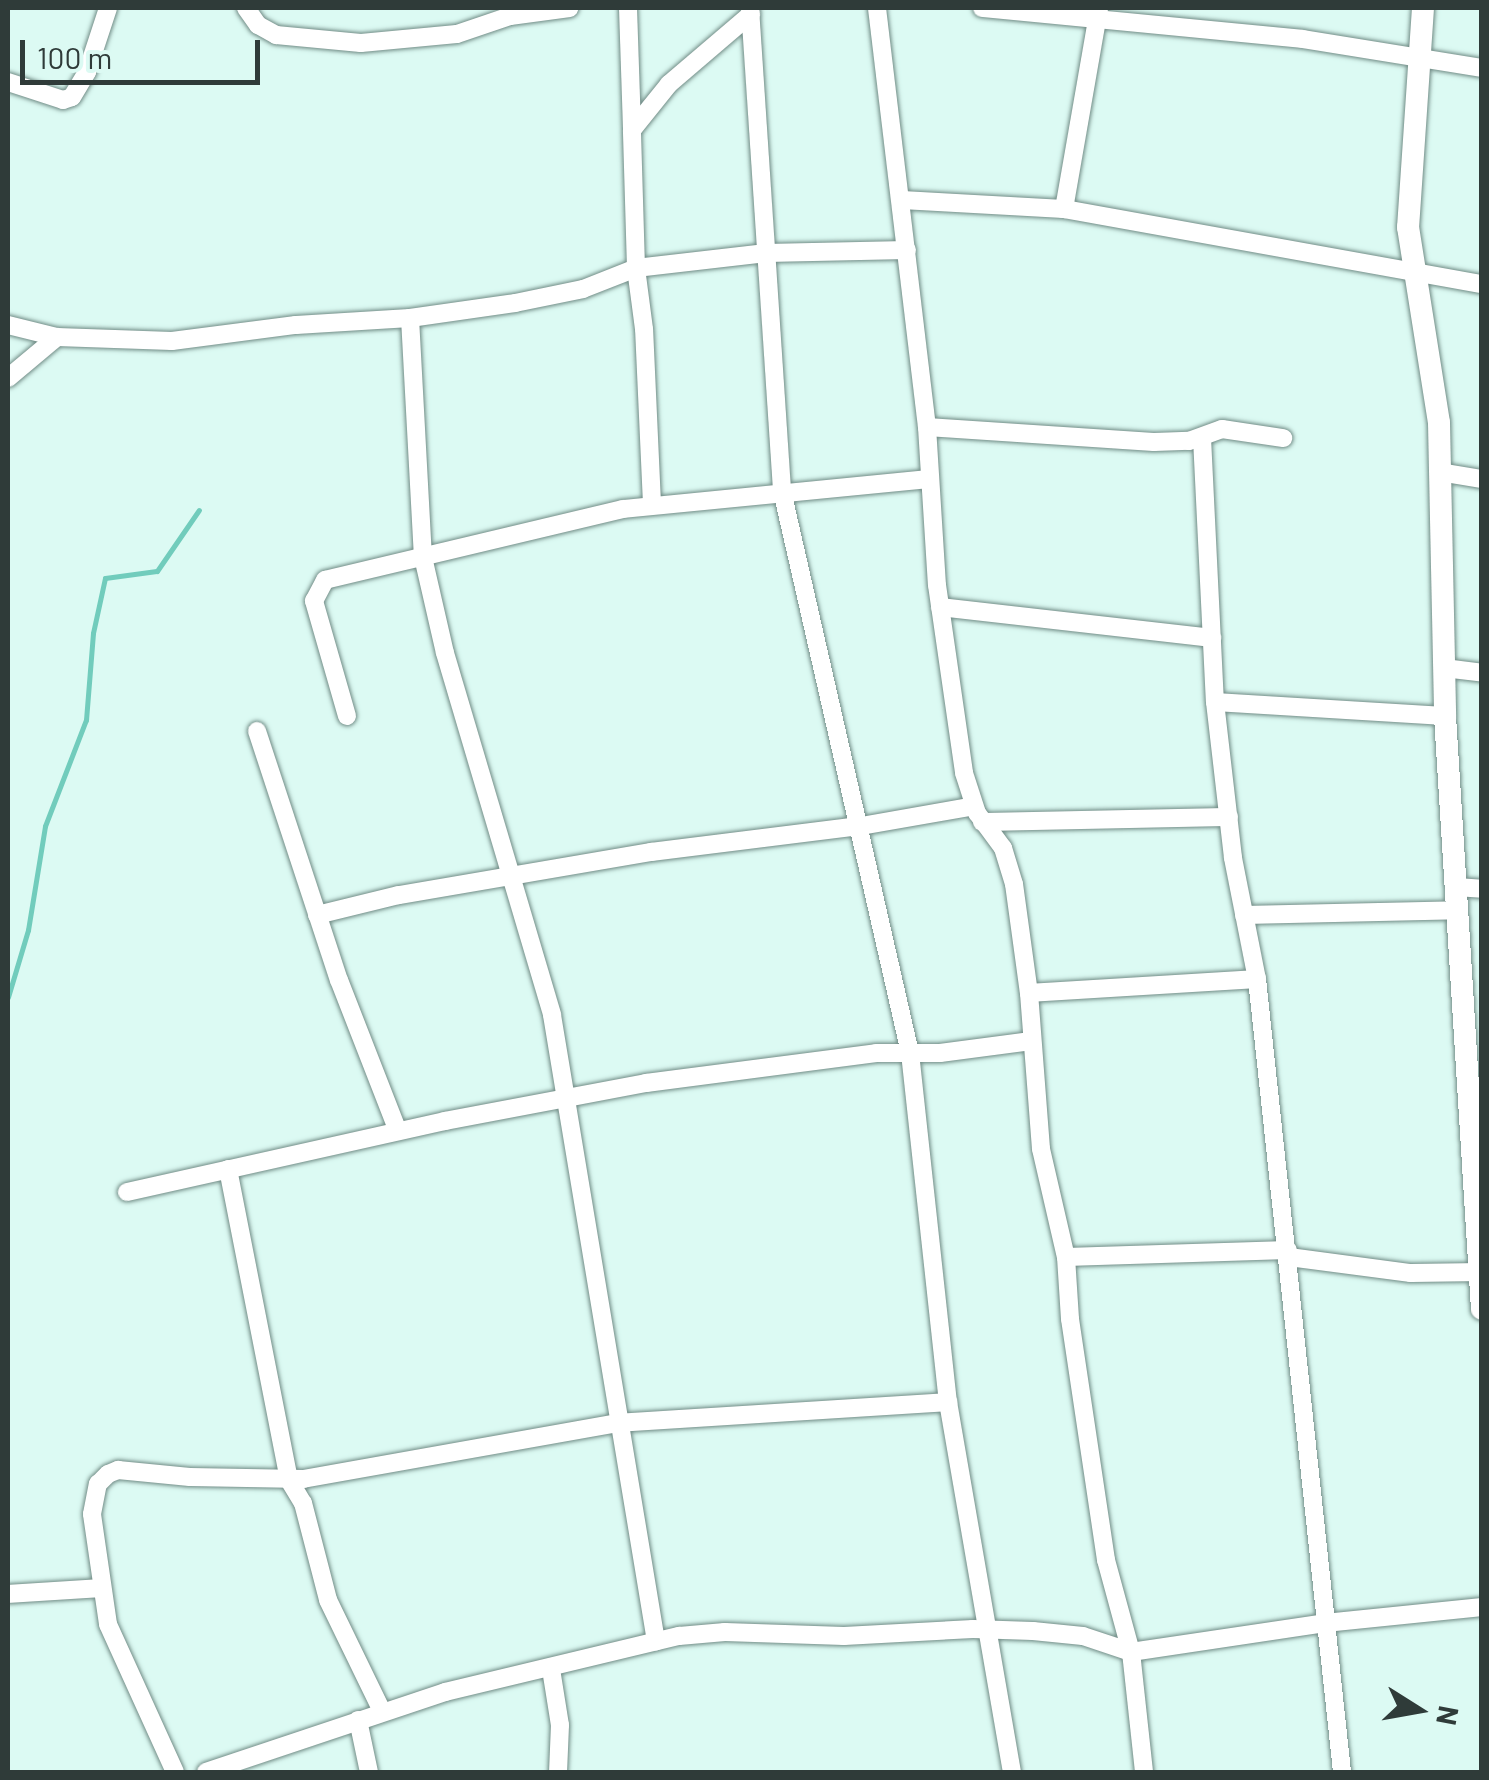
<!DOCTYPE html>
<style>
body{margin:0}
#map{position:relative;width:1489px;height:1780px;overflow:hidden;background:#dcfaf3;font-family:Barlow,sans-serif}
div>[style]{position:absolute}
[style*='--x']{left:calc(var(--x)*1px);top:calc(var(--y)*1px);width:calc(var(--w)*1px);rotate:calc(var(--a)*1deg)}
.stream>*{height:5px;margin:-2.5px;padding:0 2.5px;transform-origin:2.5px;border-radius:2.5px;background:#71ccbc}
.roads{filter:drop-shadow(0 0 2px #718c86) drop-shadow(0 0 2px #718c86)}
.minor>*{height:18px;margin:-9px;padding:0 9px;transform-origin:9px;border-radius:9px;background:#fff}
.tertiary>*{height:22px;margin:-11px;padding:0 11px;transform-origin:11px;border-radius:11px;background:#fff}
span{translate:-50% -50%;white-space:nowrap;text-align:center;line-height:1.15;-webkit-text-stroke:8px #dcfaf3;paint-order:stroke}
.frame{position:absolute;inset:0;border:10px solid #2f3b39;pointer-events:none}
.north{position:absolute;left:1369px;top:1660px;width:100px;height:100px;-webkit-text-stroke:8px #dcfaf3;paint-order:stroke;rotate:101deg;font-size:28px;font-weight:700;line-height:40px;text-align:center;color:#2f3b39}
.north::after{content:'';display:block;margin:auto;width:35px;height:45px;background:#2f3b39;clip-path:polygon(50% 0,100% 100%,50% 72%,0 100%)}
.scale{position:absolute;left:20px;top:40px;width:240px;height:45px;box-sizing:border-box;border:5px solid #2f3b39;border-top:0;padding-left:12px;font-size:30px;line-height:35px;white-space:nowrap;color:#2f3b39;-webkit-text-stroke:8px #dcfaf3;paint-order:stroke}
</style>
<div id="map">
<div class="stream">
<div style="--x:8;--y:997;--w:70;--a:-73.4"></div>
<div style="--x:28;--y:930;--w:105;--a:-80.7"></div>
<div style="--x:45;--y:826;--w:114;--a:-68.9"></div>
<div style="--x:86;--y:720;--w:87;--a:-85.4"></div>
<div style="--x:93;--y:633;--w:56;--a:-77.7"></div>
<div style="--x:105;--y:578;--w:52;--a:-7.7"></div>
<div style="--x:157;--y:571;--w:74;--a:-55.5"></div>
</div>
<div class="roads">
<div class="minor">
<div style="--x:246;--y:8;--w:21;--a:55"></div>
<div style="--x:258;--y:25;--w:21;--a:29"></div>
<div style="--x:276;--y:35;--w:85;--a:5.4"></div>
<div style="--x:361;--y:43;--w:96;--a:-5.4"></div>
<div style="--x:457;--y:34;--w:56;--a:-18.8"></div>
<div style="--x:510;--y:16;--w:60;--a:-7.7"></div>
<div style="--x:628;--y:8;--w:122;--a:88.1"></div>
<div style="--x:750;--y:8;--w:484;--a:86.2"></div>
<div style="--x:782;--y:491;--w:576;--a:77.17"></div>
<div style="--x:910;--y:1053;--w:351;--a:83.8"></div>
<div style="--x:948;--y:1402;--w:375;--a:80.2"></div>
<div style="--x:877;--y:8;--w:422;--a:83.2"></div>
<div style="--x:927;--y:427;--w:158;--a:86.4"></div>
<div style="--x:937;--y:585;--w:190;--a:81.8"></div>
<div style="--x:964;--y:773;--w:42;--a:72"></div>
<div style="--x:977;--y:813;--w:44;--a:53.4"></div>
<div style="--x:1003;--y:848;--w:38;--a:73"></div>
<div style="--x:1014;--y:884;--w:110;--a:82.2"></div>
<div style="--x:1029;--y:993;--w:156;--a:85.6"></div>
<div style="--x:1041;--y:1149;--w:111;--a:77"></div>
<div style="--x:1066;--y:1257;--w:62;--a:86.3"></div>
<div style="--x:1070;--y:1319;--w:244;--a:81.5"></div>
<div style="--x:1106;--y:1560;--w:95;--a:74.8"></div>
<div style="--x:1131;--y:1652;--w:121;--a:83.8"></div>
<div style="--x:982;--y:8;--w:322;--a:5.5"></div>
<div style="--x:1303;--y:39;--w:181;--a:9.2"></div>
<div style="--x:8;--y:82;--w:58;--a:18.1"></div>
<div style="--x:63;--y:100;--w:9;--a:-18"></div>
<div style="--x:72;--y:97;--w:29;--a:-59"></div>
<div style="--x:87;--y:72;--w:67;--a:-71.8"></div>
<div style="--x:902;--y:200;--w:162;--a:3.2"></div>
<div style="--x:1064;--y:209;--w:425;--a:10.2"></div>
<div style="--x:1064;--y:209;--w:204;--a:-80.1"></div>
<div style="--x:410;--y:318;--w:239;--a:86.9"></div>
<div style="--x:423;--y:557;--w:98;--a:77.1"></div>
<div style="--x:445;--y:653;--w:377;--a:73.5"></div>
<div style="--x:552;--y:1015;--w:635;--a:80.57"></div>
<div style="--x:8;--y:325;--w:50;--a:13.8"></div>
<div style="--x:57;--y:337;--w:115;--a:2"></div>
<div style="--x:172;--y:341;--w:125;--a:-7.4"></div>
<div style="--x:296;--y:325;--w:114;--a:-3.5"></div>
<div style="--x:410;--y:318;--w:106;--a:-8.1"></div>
<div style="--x:515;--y:303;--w:69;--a:-11.6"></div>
<div style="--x:583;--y:289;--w:57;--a:-21.6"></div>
<div style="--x:636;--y:268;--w:131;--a:-6.6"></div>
<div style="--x:766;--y:253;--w:141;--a:-1.2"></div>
<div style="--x:8;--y:378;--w:64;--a:-39.9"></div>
<div style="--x:927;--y:427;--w:227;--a:3.8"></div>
<div style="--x:1154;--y:442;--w:35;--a:-2"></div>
<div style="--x:1189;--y:441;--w:35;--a:-20"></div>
<div style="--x:1222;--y:429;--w:62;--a:8.4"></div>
<div style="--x:1202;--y:438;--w:264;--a:87.2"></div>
<div style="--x:1215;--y:702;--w:157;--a:83.4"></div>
<div style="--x:1233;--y:858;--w:123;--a:78.8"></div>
<div style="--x:1257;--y:979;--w:798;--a:83.88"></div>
<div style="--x:1440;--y:472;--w:43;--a:9.5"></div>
<div style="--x:652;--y:504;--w:175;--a:-92.6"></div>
<div style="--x:644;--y:329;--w:62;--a:-97.5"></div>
<div style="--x:636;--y:268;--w:138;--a:-91.7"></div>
<div style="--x:632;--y:130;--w:59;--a:-51.2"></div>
<div style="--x:669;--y:84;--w:108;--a:-40.5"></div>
<div style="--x:940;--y:607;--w:274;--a:6.5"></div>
<div style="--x:1444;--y:668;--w:38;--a:7"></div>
<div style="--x:1215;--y:702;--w:230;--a:3.5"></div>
<div style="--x:347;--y:716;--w:120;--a:-106"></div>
<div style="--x:314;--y:601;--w:24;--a:-62"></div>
<div style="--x:325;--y:580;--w:306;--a:-13.4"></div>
<div style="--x:623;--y:509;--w:306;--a:-5.6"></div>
<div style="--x:257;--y:731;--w:262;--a:71.8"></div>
<div style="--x:339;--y:980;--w:162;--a:68.7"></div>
<div style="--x:982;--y:822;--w:247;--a:-1.2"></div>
<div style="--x:1456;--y:887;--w:26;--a:4"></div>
<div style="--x:317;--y:915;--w:84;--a:-13.7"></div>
<div style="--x:399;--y:895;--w:256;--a:-9.7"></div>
<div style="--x:651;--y:852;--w:212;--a:-7.1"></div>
<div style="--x:861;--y:826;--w:115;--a:-10"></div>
<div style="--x:1244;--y:915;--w:214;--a:-1.3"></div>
<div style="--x:1029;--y:993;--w:228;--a:-3.5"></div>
<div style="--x:228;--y:1169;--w:317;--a:78.9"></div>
<div style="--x:289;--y:1480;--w:27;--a:59"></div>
<div style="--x:303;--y:1503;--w:100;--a:75.5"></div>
<div style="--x:328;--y:1600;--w:123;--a:64.1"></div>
<div style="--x:127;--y:1192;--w:326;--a:-12.6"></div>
<div style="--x:445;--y:1121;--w:205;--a:-10.7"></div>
<div style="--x:646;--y:1083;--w:232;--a:-7.4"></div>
<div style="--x:876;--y:1053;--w:64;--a:0"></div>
<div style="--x:940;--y:1053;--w:92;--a:-7.5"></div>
<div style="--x:1066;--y:1257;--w:222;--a:-1.8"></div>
<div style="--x:1289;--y:1257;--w:123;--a:7.5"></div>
<div style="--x:1411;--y:1273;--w:71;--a:-0.8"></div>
<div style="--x:8;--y:1594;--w:93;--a:-3.7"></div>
<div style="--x:551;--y:1669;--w:57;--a:80.9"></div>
<div style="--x:560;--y:1725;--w:47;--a:92.4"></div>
<div style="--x:358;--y:1720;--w:53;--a:78.1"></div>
<div style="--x:175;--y:1772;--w:162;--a:-114.4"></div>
<div style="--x:108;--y:1624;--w:111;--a:-98.3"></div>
<div style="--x:92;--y:1514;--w:31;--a:-79"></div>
<div style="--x:98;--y:1484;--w:14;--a:-45"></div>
<div style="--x:108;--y:1474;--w:11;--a:-22"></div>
<div style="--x:118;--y:1470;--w:72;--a:5.6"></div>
<div style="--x:190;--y:1477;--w:113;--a:1"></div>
<div style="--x:303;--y:1479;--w:319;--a:-10.1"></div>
<div style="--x:617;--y:1423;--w:332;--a:-3.6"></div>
<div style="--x:206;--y:1772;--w:252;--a:-18.5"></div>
<div style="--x:445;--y:1692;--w:241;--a:-13.5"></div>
<div style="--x:679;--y:1636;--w:46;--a:-5"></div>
<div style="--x:725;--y:1632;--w:119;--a:1.9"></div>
<div style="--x:844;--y:1636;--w:129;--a:-3.1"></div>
<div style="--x:973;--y:1629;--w:60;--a:1.9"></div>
<div style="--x:1033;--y:1631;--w:50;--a:5.7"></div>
<div style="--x:1083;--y:1636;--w:51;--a:18.4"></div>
<div style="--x:1131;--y:1652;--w:196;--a:-8.5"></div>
<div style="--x:1325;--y:1623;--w:158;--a:-5.8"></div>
</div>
<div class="tertiary">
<div style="--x:1423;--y:8;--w:220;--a:93.9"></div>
<div style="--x:1408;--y:227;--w:198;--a:81"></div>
<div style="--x:1439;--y:423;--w:293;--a:88.8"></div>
<div style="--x:1445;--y:716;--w:594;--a:86.43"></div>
</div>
</div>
<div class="frame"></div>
<div class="north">N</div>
<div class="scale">100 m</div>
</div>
